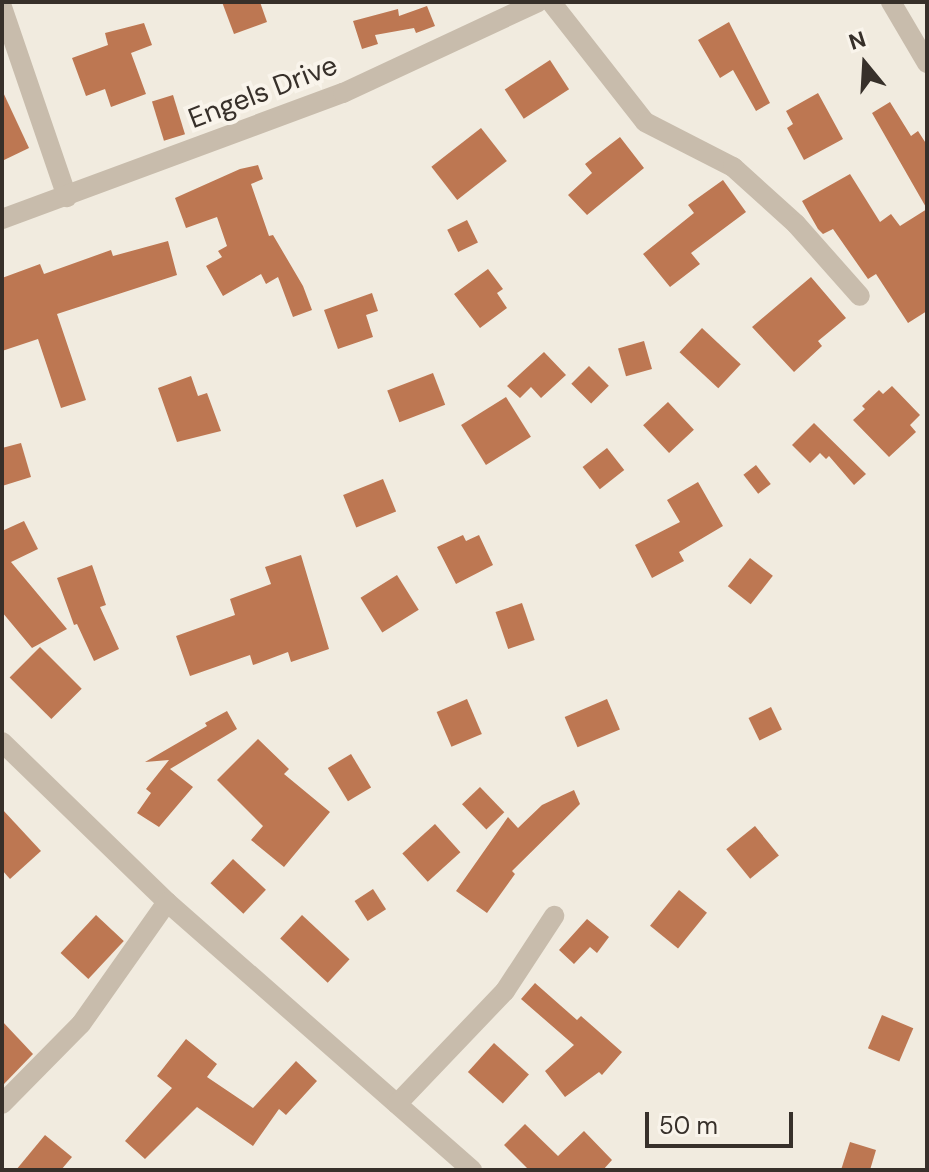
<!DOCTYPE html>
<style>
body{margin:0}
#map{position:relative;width:929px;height:1172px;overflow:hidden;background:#f1ebdf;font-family:"DM Sans",sans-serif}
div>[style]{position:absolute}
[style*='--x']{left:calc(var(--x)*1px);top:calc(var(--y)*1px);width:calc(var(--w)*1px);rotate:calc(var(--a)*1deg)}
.building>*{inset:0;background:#bd7752;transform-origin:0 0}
.minor>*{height:20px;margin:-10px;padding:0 10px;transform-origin:10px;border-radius:10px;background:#c8bcac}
span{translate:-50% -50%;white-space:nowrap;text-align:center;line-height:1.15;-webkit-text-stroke:8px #f9f4eb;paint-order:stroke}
.street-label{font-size:28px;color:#37302a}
.frame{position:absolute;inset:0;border:4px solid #37302a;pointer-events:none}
.north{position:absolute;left:825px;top:24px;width:80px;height:80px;-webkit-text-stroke:6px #f9f4eb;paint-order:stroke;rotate:342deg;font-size:22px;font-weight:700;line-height:32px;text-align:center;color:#37302a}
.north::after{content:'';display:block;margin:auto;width:28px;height:36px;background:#37302a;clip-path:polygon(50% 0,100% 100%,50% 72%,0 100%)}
.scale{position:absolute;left:645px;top:1112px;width:148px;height:36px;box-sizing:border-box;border:4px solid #37302a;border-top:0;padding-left:10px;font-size:24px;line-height:28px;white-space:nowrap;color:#37302a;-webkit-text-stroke:6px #f9f4eb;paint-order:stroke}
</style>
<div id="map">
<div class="building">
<div style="clip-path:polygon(222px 2px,260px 2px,267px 22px,234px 34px)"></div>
<div style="clip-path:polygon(427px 6px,435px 26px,416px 33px,414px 28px,375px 35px,378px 44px,362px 49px,353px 21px,398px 9px,399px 16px)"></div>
<div style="clip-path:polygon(729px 22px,770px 103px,756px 111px,733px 70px,720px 78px,698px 40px)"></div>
<div style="clip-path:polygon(144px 23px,152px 45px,131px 53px,146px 94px,111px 107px,105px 89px,86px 96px,72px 58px,108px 45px,105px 33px)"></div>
<div style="left:550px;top:60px;width:35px;height:54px;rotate:57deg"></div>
<div style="clip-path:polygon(2px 90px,29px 148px,2px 161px)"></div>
<div style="clip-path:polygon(818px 93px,843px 139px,804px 160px,787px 128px,793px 124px,786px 111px)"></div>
<div style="left:173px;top:95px;width:41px;height:22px;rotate:73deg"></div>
<div style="clip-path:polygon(890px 102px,911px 136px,918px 131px,927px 145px,927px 209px,872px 113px)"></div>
<div style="left:481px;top:128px;width:42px;height:63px;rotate:52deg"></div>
<div style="clip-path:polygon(620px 137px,644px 168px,587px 215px,568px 195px,592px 173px,585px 164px)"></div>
<div style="clip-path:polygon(258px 165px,263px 179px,251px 184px,269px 236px,273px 235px,303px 286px,312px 310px,293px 317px,278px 277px,266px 284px,261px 274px,223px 296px,206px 266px,222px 257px,218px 251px,227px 246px,217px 217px,186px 228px,175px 198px,240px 169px)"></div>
<div style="clip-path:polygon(850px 174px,880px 222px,891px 214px,900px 226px,927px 209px,927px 311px,908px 323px,876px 274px,868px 279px,833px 229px,823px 234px,818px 229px,802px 201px)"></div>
<div style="clip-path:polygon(723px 180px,746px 212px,691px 253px,700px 264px,670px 287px,643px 254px,694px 213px,688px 205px)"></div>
<div style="left:467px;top:220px;width:25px;height:22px;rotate:64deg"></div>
<div style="clip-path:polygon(168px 241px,177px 275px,57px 314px,86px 400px,61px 408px,38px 339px,2px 351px,2px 278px,40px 264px,44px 274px,111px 250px,113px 256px)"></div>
<div style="clip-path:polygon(488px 269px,503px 289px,497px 293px,507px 308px,480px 328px,454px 294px)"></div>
<div style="clip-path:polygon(811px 277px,846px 318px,818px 341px,822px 346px,794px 372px,752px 327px)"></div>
<div style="clip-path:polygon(372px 293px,378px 311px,366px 315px,373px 337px,338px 349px,324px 310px)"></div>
<div style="left:702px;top:328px;width:53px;height:33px;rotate:43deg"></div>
<div style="left:644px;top:341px;width:29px;height:27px;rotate:74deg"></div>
<div style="clip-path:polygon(544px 352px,566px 375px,541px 398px,531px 387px,520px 398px,507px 386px)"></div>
<div style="left:589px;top:366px;width:28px;height:25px;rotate:45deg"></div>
<div style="left:433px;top:373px;width:34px;height:49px;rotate:69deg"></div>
<div style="clip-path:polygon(191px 376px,198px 396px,207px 393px,221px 431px,177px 442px,158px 388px)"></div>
<div style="clip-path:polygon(892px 386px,920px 415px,910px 425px,916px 432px,889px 457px,853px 420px,865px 409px,862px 406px,879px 390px,883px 394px)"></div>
<div style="left:506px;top:397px;width:47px;height:53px;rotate:58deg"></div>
<div style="left:668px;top:402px;width:38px;height:34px;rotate:47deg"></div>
<div style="clip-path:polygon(814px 423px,866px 474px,854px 485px,829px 456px,826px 459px,820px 453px,810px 463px,792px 445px)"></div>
<div style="clip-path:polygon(21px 443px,31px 477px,2px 486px,2px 448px)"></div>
<div style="left:607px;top:448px;width:28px;height:31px;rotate:52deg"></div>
<div style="left:756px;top:465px;width:24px;height:16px;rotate:52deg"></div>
<div style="left:383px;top:479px;width:35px;height:43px;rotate:68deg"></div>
<div style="clip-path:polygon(698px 482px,723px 526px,679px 552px,684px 561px,652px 578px,635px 545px,680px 522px,667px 500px)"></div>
<div style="clip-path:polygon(24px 521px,38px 549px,11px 562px,67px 629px,32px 648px,2px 612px,2px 531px)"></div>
<div style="clip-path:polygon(463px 535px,466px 541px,479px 535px,493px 565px,456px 584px,437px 547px)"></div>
<div style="clip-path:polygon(301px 555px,329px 649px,291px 662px,288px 652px,253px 665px,250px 655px,190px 676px,176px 636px,235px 615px,230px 599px,271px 584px,265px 567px)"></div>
<div style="left:750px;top:558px;width:29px;height:36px;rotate:38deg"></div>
<div style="clip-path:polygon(92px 565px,106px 605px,100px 607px,119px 649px,94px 661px,77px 624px,74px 625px,57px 578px)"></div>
<div style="left:397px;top:575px;width:41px;height:43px;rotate:58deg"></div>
<div style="left:522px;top:603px;width:39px;height:28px;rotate:71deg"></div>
<div style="left:40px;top:647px;width:59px;height:43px;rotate:45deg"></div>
<div style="left:467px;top:699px;width:38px;height:33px;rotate:67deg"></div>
<div style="left:607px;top:699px;width:33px;height:46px;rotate:67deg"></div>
<div style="left:771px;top:707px;width:25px;height:25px;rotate:64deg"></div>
<div style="clip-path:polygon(227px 711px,237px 729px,170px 769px,193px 787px,159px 827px,137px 813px,151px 793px,146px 789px,169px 760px,145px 762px,207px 726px,205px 723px)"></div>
<div style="clip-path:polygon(258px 739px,289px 769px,284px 774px,330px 812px,284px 867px,251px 840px,263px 826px,217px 780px)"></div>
<div style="left:351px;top:754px;width:39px;height:27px;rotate:59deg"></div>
<div style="left:480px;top:787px;width:35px;height:25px;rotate:46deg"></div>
<div style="clip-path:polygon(574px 790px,580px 804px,512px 871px,515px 874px,487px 913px,456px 891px,508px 817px,518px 828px,542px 805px)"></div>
<div style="clip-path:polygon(2px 809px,41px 851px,10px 879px,2px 870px)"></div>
<div style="left:435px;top:824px;width:38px;height:44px;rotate:48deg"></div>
<div style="left:755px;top:826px;width:38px;height:37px;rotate:51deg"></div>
<div style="left:233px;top:859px;width:45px;height:33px;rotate:43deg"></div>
<div style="left:373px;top:889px;width:24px;height:22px;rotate:57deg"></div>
<div style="left:679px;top:890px;width:36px;height:46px;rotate:39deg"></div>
<div style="left:96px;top:915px;width:38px;height:52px;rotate:43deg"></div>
<div style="left:302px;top:915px;width:65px;height:32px;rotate:43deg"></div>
<div style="clip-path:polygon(587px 919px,609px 937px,597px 953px,590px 947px,574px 964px,559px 950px)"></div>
<div style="clip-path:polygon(535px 983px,577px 1020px,581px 1016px,622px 1052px,602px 1075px,599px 1072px,565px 1097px,545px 1071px,574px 1045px,521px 999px)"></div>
<div style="left:882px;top:1015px;width:34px;height:36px;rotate:23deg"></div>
<div style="clip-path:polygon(2px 1021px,33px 1054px,2px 1086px)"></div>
<div style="clip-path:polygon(186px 1039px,217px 1064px,207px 1077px,253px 1108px,296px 1061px,317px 1081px,286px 1115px,279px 1109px,253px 1146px,197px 1107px,145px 1159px,125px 1141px,172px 1088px,157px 1076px)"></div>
<div style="left:494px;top:1043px;width:47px;height:39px;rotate:42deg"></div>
<div style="clip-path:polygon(525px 1124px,558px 1156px,584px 1131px,612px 1160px,603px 1170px,529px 1170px,504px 1145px)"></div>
<div style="clip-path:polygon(45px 1135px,72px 1157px,61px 1170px,16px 1170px)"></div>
<div style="clip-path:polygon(850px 1142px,876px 1150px,870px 1170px,841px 1170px)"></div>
</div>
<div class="minor">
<div style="--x:551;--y:2;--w:152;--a:51.9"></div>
<div style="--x:645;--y:122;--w:99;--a:27.1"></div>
<div style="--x:733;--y:167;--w:85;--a:42.1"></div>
<div style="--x:796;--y:224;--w:96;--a:48.4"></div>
<div style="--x:891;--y:2;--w:71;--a:59.5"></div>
<div style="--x:2;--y:7;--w:201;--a:71.1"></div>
<div style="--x:2;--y:219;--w:364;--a:-20.3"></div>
<div style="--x:343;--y:93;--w:215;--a:-25"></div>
<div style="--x:2;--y:742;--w:230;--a:44.1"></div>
<div style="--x:167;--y:902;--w:406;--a:41.3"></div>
<div style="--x:2;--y:1104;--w:112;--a:-45.4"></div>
<div style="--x:81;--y:1024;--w:149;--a:-54.8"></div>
<div style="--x:397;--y:1104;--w:156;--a:-46.3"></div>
<div style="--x:505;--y:991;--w:90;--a:-56.8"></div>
</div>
<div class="street-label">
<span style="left:263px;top:92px;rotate:-21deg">Engels Drive</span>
</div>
<div class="frame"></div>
<div class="north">N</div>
<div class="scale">50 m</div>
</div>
